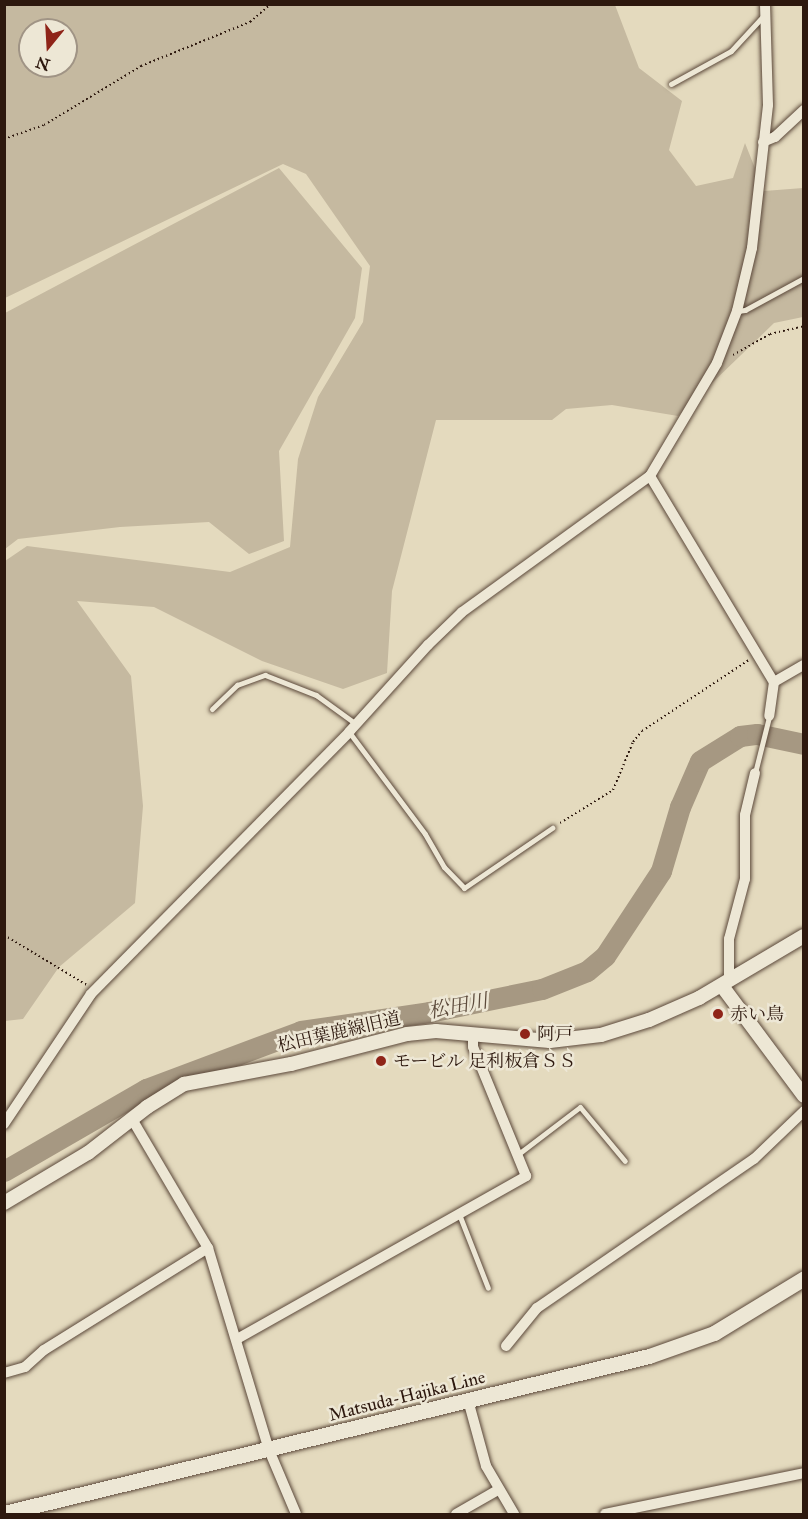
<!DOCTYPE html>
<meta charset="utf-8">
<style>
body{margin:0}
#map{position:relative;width:808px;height:1519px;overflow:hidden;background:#e4dabe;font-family:"IM FELL Great Primer","Noto Serif JP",serif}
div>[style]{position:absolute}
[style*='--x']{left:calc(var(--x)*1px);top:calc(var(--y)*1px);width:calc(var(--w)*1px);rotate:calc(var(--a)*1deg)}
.green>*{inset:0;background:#c5b9a0}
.river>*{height:21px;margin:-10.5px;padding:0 10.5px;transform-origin:10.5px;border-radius:10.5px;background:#a69882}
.path>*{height:2px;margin-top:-1px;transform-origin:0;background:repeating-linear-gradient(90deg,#2d180e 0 1.5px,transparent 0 4.5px)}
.roads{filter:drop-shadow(0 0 2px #5b483a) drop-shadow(0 0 2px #5b483a)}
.service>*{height:5px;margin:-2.5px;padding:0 2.5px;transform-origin:2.5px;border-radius:2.5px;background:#ede7d5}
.minor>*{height:10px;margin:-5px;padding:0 5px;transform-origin:5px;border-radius:5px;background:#ede7d5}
.tertiary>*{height:14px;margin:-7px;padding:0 7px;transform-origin:7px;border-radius:7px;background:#ede7d5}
.secondary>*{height:15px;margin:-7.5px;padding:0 7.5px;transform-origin:7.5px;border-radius:7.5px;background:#ede7d5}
.dots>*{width:16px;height:16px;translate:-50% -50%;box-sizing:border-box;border:3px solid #ede7d5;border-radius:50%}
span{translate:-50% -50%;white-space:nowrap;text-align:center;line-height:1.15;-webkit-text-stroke:5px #ede7d5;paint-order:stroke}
.poi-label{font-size:18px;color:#2d180e}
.left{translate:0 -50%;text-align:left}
.street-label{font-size:18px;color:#2d180e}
.water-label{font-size:20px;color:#5d4b3c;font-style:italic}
.frame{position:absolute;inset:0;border:6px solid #2d180e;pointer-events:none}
.north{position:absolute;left:18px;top:18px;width:60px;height:60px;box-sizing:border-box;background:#ede7d5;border:2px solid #a09485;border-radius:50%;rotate:198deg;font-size:16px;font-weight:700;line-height:24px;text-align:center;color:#2d180e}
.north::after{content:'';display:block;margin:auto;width:21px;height:27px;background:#8f2418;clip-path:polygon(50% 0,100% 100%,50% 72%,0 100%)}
</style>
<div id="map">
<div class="green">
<div style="clip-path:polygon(evenodd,5px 5px,615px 5px,639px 68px,682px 101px,669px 150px,696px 186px,733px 178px,745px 143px,764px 191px,803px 188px,803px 317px,774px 323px,678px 416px,612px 405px,566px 409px,552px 420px,436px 420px,392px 591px,387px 673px,343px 689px,262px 661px,154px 607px,77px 601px,131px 676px,143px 806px,135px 903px,59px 967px,23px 1019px,5px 1021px,5px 561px,27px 546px,230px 572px,290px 547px,298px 459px,318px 397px,363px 322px,370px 266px,306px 174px,283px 164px,5px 298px,5px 5px,30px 30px,66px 30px,66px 66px,30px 66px,30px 30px)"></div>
<div style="clip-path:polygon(279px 168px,362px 268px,355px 318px,279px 451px,284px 541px,249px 554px,209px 522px,120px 527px,18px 539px,5px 549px,5px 313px)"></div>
</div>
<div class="river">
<div style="--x:4;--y:1171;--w:164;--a:-30"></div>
<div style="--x:146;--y:1089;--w:165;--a:-20.5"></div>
<div style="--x:301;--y:1031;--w:129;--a:-8.4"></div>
<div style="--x:429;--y:1012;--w:115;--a:-11.5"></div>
<div style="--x:542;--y:989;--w:48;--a:-21.8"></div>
<div style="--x:587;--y:971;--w:23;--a:-40"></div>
<div style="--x:605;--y:956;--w:102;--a:-56.6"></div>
<div style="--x:661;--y:871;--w:67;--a:-73.5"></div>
<div style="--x:680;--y:807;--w:50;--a:-66.5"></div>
<div style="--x:700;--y:761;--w:47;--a:-32"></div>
<div style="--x:740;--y:736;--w:17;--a:-7"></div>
<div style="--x:757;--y:734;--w:48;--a:12"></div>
</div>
<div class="path">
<div style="--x:4;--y:139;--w:42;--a:-19.3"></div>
<div style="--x:44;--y:125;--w:114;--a:-31.3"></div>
<div style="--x:141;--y:66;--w:118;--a:-22"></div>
<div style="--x:250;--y:22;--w:28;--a:-41"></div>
<div style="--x:733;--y:355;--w:43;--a:-29.6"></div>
<div style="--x:770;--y:334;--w:35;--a:-13"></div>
<div style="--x:560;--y:823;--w:62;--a:-31.9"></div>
<div style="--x:613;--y:790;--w:52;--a:-67.4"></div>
<div style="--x:633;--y:742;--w:14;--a:-51"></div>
<div style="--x:642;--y:731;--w:128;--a:-33.6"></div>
<div style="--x:4;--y:935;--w:97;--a:31.1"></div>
</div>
<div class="roads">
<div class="service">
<div style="--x:671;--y:84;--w:68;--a:-28.8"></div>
<div style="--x:731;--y:51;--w:50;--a:-47.4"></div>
<div style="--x:737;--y:311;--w:8;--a:-7"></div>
<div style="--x:745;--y:310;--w:67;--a:-28.5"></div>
<div style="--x:212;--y:709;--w:35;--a:-44"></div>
<div style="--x:237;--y:685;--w:30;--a:-20"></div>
<div style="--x:265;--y:675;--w:55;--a:21.4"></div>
<div style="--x:316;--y:695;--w:49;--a:35.9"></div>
<div style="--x:349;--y:732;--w:127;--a:53.3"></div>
<div style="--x:425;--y:834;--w:38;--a:60"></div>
<div style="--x:444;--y:867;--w:29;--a:46"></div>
<div style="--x:464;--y:888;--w:107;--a:-34.3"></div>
<div style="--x:755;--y:773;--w:58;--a:-76"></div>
<div style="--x:517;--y:1155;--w:79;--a:-37.3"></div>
<div style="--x:580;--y:1107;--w:70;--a:50.2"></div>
<div style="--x:459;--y:1214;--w:79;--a:68.6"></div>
</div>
<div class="minor">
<div style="--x:763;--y:142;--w:13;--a:-23"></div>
<div style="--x:775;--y:137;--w:40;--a:-43"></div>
<div style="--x:650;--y:476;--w:240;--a:59"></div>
<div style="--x:774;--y:682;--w:34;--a:98"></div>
<div style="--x:774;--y:682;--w:34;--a:-30"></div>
<div style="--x:729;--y:981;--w:42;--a:-90"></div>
<div style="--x:729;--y:939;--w:62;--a:-75.1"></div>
<div style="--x:745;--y:879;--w:64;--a:-90"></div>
<div style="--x:745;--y:815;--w:43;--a:-76.6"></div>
<div style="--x:132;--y:1119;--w:150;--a:59.5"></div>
<div style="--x:4;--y:1124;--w:156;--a:-56.2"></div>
<div style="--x:91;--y:994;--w:368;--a:-45.4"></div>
<div style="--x:349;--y:732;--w:118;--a:-47.8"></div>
<div style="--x:428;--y:645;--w:47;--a:-44.1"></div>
<div style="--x:462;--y:612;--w:232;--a:-35.9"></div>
<div style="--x:650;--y:476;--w:131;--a:-59.3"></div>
<div style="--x:717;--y:363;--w:56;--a:-69"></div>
<div style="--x:737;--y:311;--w:65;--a:-76.6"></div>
<div style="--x:752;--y:248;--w:144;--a:-83.6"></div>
<div style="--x:768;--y:105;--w:101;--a:-91.7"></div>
<div style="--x:237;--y:1339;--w:332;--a:-29.4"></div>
<div style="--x:526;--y:1176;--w:139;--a:-112.3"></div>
<div style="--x:473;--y:1047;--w:13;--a:-90"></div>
<div style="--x:506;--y:1346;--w:49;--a:-50.8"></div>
<div style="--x:537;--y:1308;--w:263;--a:-34.5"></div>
<div style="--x:754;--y:1159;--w:69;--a:-43.8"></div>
<div style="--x:4;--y:1373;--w:22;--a:-16"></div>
<div style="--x:25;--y:1367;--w:25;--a:-42"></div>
<div style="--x:44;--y:1350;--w:193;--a:-31.9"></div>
<div style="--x:208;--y:1248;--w:211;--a:73.2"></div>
<div style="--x:269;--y:1450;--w:69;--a:67.1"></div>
<div style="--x:468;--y:1400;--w:68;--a:74.7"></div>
<div style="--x:486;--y:1466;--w:56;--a:59.7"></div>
<div style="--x:456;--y:1514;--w:48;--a:-29.7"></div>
<div style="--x:605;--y:1514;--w:203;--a:-11.6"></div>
</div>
<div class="tertiary">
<div style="--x:722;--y:986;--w:137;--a:53.3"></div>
<div style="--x:4;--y:1203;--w:98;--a:-30.8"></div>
<div style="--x:88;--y:1153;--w:75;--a:-37.9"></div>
<div style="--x:147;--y:1107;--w:44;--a:-31.9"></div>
<div style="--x:184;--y:1084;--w:109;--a:-10.6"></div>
<div style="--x:291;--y:1064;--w:120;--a:-14.5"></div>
<div style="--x:407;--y:1034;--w:29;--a:-6"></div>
<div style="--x:436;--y:1031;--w:114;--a:5"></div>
<div style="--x:550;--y:1041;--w:51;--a:-6.7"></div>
<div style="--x:601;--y:1035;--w:50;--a:-17.4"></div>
<div style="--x:649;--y:1020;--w:55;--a:-23.7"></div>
<div style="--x:699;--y:998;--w:122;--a:-30.6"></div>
</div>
<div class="secondary">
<div style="--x:4;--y:1513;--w:664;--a:-13.68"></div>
<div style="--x:649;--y:1356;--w:69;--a:-19.5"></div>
<div style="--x:714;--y:1333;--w:105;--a:-31.4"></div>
</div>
</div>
<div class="dots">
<div style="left:718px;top:1014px;background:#8f2418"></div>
<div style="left:525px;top:1034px;background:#8f2418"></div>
<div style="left:381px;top:1061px;background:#8f2418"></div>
</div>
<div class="poi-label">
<span class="left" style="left:730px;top:1014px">赤い鳥</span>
<span class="left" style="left:537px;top:1034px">阿戸</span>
<span class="left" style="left:393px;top:1061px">モービル 足利板倉ＳＳ</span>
</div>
<div class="street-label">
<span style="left:339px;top:1032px;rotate:-13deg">松田葉鹿線旧道</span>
<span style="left:407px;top:1396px;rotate:-14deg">Matsuda-Hajika Line</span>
</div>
<div class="water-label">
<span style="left:458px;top:1006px;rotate:-11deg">松田川</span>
</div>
<div class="frame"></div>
<div class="north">N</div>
</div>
